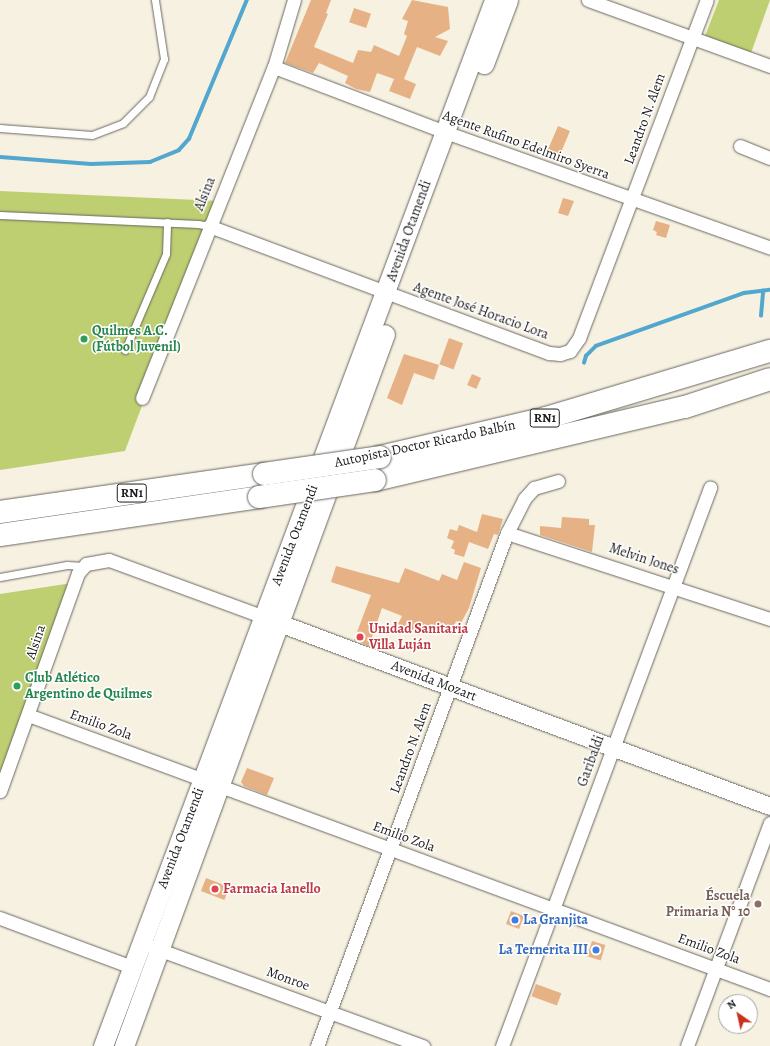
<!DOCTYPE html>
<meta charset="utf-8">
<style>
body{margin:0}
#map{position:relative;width:770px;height:1046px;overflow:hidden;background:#f7f1e1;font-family:Alegreya,serif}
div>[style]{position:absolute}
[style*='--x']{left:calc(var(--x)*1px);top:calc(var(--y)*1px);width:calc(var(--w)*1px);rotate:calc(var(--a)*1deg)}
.green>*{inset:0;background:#becf72}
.stream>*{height:3.5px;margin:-1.75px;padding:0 1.75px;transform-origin:1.75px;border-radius:1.75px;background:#52a7ce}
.building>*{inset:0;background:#e6b285;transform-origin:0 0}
.roads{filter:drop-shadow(0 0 1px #696761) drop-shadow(0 0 1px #696761)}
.service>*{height:7px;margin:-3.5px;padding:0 3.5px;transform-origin:3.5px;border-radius:3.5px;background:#fff}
.minor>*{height:13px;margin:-6.5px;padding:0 6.5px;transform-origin:6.5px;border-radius:6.5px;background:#fff}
.tertiary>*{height:17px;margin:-8.5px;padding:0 8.5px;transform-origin:8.5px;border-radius:8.5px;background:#fff}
.secondary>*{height:19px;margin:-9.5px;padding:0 9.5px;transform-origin:9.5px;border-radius:9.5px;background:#fff}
.motorway>*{height:22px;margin:-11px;padding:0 11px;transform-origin:11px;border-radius:11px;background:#fff}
.bridges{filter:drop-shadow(0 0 1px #696761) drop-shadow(0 0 1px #696761)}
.motorway-bridge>*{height:22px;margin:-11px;padding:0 11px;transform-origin:11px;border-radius:11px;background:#fff}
.dots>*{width:11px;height:11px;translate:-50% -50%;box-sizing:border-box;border:2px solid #fff;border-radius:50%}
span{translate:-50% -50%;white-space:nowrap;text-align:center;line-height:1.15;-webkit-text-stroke:3px #fff;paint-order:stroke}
.shield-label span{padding:1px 3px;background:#fff;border:1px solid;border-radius:3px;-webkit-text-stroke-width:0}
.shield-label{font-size:13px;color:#1c1c1c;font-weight:700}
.street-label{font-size:14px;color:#1c1c1c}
.leisure-label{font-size:14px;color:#27864d;font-weight:700}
.left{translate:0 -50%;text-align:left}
.health-label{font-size:14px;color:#be3a42;font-weight:700}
.education-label{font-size:14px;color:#785e54;font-weight:700}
.right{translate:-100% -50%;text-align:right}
.shop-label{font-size:14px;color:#366cbe;font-weight:700}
.north{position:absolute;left:718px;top:994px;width:40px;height:40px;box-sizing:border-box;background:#fff;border:1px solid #a4a4a4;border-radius:50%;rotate:326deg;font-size:11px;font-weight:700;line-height:16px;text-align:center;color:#1c1c1c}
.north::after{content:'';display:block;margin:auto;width:14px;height:18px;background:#c8321e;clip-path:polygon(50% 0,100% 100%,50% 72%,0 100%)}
</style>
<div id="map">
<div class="green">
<div style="clip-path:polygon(719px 0,770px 0,751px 53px,705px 36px)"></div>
<div style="clip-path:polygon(0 191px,219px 201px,125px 451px,0 470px)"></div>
<div style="clip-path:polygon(72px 583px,0 778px,0 594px)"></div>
</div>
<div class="stream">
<div style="--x:0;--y:157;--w:91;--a:4.4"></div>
<div style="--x:91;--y:164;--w:59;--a:-1.9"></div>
<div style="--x:150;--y:162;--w:31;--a:-22"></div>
<div style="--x:179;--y:150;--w:15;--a:-48"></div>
<div style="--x:189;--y:139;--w:151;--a:-67.4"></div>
<div style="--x:761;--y:316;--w:25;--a:-85"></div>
<div style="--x:584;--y:363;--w:7;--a:-74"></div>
<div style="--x:586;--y:356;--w:14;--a:-45"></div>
<div style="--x:596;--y:346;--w:157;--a:-19.7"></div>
<div style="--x:744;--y:293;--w:26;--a:-7"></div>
</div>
<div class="building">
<div style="clip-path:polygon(311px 0,331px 0,326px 13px,328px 14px,314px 47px,353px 63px,358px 50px,371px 52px,374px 45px,399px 56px,407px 36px,404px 34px,408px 21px,402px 19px,412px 0,448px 7px,450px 29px,435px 37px,448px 41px,440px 56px,417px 47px,404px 79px,416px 84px,410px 99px,389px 91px,394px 79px,377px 73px,370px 92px,356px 89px,345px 83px,348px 76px,319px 63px,313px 73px,285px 63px)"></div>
<div style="left:354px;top:8px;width:18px;height:15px;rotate:19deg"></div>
<div style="left:558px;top:126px;width:13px;height:34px;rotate:23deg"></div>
<div style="clip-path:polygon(563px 198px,574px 201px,568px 216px,558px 213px)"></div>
<div style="clip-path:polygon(656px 221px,670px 225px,666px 238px,656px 235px,657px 232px,653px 230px)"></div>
<div style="left:449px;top:338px;width:15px;height:28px;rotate:20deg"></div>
<div style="clip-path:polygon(404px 354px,439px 365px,434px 380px,414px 373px,402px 405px,387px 398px)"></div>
<div style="left:472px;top:374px;width:10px;height:12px;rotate:24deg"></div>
<div style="clip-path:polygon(482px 514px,503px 519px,498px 535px,494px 534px,488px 549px,469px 542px,464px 557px,454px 554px,455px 550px,451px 548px,454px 541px,447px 538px,450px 529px,457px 531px,459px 525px,477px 532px)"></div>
<div style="clip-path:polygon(562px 517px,589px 519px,589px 525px,595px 525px,592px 552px,540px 535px,540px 526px,561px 528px)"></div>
<div style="clip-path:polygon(464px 562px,481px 568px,469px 608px,461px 623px,456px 621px,451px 635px,424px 624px,419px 635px,409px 631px,398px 624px,402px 616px,382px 608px,369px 646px,354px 640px,371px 595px,331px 582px,336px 566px,399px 583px,405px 568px,439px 581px,442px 574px,457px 580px)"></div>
<div style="clip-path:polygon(247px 768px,274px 778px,267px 795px,244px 786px,241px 782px)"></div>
<div style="left:206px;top:878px;width:25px;height:14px;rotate:21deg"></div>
<div style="left:511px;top:911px;width:14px;height:14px;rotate:21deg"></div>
<div style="left:592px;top:941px;width:14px;height:16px;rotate:17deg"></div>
<div style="left:536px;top:984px;width:27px;height:13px;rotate:20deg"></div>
</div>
<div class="roads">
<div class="service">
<div style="--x:0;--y:128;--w:92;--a:4.4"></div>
<div style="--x:92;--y:135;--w:33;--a:-21"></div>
<div style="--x:123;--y:123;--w:37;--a:-45"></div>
<div style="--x:149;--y:97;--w:41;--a:-68.5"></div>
<div style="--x:164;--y:59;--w:60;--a:-98.7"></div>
<div style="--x:0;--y:215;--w:198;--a:2.6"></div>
<div style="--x:198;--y:224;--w:11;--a:10"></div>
<div style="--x:125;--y:350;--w:104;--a:-66.9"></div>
<div style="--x:166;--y:254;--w:32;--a:-88"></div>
<div style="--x:0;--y:577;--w:68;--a:-10.2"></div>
<div style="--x:67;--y:565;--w:17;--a:3"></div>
</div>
<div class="minor">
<div style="--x:588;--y:0;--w:194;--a:19.9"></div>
<div style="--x:274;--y:67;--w:183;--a:20.8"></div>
<div style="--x:445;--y:132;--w:345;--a:19.6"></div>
<div style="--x:740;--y:146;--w:32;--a:22"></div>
<div style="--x:209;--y:226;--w:363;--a:20.5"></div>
<div style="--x:549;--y:353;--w:11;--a:5"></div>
<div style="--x:560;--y:354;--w:10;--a:-17"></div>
<div style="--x:570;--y:351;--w:16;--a:-55"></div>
<div style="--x:579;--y:338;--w:361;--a:-69.3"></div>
<div style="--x:142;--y:398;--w:356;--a:-68.3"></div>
<div style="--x:274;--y:67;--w:70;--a:-73.4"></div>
<div style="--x:507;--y:533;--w:277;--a:18.1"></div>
<div style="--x:28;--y:715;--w:791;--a:20.27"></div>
<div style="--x:0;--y:791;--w:232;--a:-70.3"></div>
<div style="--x:78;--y:573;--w:12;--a:-48"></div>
<div style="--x:86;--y:564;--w:23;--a:-10"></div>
<div style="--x:109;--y:560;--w:165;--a:20.2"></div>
<div style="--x:0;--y:918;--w:141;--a:20.4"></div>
<div style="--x:152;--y:947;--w:289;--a:20.1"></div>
<div style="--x:317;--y:1046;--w:547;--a:-69.68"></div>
<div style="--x:507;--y:533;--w:38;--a:-63"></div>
<div style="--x:524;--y:499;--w:15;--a:-48"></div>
<div style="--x:534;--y:488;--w:25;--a:-16"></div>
<div style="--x:502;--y:1046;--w:596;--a:-69.56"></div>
<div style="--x:687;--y:1046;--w:238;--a:-69.6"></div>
</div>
<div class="tertiary">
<div style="--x:266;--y:618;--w:538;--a:20.46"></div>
</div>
<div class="secondary">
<div style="--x:484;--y:64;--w:68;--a:-69.4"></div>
<div style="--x:103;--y:1046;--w:1117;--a:-69.5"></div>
<div style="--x:124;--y:1046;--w:758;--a:-69.87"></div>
</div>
<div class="motorway">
<div style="--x:380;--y:457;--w:171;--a:-13.2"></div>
<div style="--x:546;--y:418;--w:234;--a:-16.7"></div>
<div style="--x:375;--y:480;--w:318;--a:-13.3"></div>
<div style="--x:685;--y:407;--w:89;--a:-18.2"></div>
<div style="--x:0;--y:512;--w:267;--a:-8.2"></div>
<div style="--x:0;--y:535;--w:262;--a:-8.3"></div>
</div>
</div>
<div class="bridges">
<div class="motorway-bridge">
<div style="--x:264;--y:474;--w:117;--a:-8.3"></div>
<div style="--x:259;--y:497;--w:117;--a:-8.3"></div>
</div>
</div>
<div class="dots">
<div style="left:84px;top:339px;background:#2e9e5b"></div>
<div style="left:360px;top:637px;background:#e0444e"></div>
<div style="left:17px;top:686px;background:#2e9e5b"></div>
<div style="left:215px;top:889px;background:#e0444e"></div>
<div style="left:758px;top:904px;background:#8d6e63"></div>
<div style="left:515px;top:920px;background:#3f7fe0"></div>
<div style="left:596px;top:950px;background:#3f7fe0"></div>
</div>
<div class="shield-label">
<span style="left:545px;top:418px">RN1</span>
<span style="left:132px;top:493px">RN1</span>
</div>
<div class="street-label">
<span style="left:645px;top:119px;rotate:-70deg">Leandro N. Alem</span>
<span style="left:526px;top:145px;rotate:20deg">Agente Rufino Edelmiro Syerra</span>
<span style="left:205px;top:194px;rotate:-68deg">Alsina</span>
<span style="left:409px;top:231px;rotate:-70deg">Avenida Otamendi</span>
<span style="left:481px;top:311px;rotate:20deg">Agente José Horacio Lora</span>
<span style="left:425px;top:444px;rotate:-12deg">Autopista Doctor Ricardo Balbín</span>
<span style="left:295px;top:535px;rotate:-69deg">Avenida Otamendi</span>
<span style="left:644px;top:559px;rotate:18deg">Melvin Jones</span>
<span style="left:36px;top:642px;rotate:-71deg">Alsina</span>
<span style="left:434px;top:681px;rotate:21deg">Avenida Mozart</span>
<span style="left:101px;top:725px;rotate:20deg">Emilio Zola</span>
<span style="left:411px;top:748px;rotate:-70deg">Leandro N. Alem</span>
<span style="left:591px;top:761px;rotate:-70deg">Garibaldi</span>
<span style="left:404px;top:837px;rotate:20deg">Emilio Zola</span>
<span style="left:181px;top:838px;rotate:-69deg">Avenida Otamendi</span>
<span style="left:709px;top:949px;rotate:20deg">Emilio Zola</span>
<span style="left:288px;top:979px;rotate:20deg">Monroe</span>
</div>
<div class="leisure-label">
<span class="left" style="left:92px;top:339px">Quilmes A.C.<br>(Fútbol Juvenil)</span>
<span class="left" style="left:25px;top:686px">Club Atlético<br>Argentino de Quilmes</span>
</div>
<div class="health-label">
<span class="left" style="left:369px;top:637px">Unidad Sanitaria<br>Villa Luján</span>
<span class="left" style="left:223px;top:889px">Farmacia Ianello</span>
</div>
<div class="education-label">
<span class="right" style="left:750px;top:904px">Éscuela<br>Primaria N° 10</span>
</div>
<div class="shop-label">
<span class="left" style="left:523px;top:920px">La Granjita</span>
<span class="right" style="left:588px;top:950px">La Ternerita III</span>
</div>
<div class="north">N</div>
</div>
